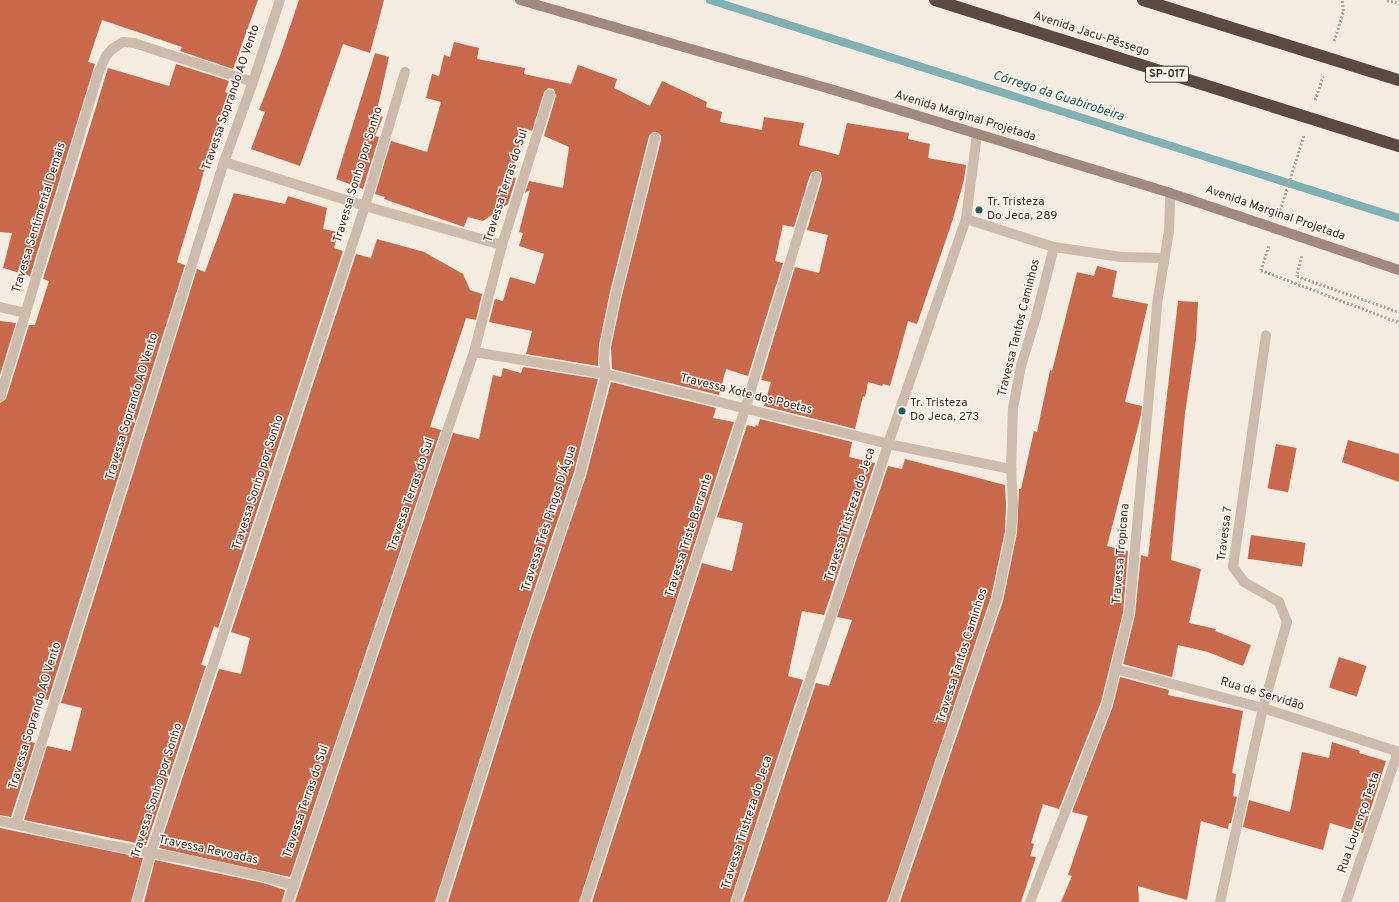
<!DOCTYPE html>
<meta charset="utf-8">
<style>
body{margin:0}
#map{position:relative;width:1399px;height:902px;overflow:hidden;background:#f4ebe1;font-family:Overpass,sans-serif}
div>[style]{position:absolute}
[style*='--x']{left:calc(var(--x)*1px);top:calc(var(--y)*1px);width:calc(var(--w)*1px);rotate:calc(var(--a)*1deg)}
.stream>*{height:8px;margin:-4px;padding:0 4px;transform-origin:4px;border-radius:4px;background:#7fb0b2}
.building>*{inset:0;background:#c8694b;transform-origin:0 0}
.path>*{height:2.5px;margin-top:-1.25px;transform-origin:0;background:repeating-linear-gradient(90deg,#b9a596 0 2px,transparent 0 4px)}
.street>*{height:10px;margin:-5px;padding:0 5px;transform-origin:5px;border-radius:5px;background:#cdbbac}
.secondary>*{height:10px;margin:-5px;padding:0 5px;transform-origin:5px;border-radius:5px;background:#a18a7d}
.highway>*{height:12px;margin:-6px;padding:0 6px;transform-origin:6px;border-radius:6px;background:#5c4a42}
.dots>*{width:11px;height:11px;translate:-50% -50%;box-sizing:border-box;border:2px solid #fbf5ee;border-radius:50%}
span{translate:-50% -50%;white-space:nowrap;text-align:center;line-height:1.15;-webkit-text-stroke:3px #fbf5ee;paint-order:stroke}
.shield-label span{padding:1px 3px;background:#fbf5ee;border:1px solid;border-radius:3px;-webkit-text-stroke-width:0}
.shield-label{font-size:11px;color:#3b302b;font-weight:700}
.street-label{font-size:12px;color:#3b302b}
.poi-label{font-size:12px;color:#3b302b}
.left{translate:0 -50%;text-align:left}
.water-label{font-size:13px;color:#1f5a5e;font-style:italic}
</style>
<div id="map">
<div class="stream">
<div style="--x:710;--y:0;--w:723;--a:17.56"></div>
</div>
<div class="building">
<div style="clip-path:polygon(0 0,258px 0,233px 69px,180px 51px,182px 47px,102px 20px,88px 62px,95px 64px,30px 276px,3px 268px,12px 233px,0 232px)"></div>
<div style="clip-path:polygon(299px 0,384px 0,370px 53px,343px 44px,300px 166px,251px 149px,265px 112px,259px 110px,281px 53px)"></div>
<div style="clip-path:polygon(454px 42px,479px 48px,477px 59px,525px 68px,524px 74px,571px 84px,578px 65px,617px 79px,614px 88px,650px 106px,662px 81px,707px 102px,706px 107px,722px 112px,720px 122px,762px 130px,764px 117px,804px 123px,799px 145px,839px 155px,847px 123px,909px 133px,908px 139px,930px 144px,928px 158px,966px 165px,964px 180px,952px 222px,917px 324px,908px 321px,890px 386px,883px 384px,882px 386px,868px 382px,865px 397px,863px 396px,855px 429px,764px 406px,771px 382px,761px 380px,795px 267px,819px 273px,828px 235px,807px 230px,822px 179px,821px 173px,818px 171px,812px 172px,810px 175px,794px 227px,783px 225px,775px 261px,783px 263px,748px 376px,726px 369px,719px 395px,612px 369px,611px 347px,622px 295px,661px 140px,661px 136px,657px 132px,653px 132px,649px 136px,610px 292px,599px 345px,598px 366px,526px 354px,532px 331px,489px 322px,495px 299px,503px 301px,510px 277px,535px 284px,544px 254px,519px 246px,523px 233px,519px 232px,530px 190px,525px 193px,529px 181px,563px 188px,569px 147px,544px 136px,556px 96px,554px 89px,548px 88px,544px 92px,532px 131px,524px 128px,511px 177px,516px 178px,508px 204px,483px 221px,468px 217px,464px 227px,384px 199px,385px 197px,375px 194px,391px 141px,427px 152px,441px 102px,426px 98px,432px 74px,439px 76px,444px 55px,450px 57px)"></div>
<div style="clip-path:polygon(375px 53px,389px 57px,376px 115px,383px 117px,375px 136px,379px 137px,363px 189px,336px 179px)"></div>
<div style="clip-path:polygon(176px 64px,229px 81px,225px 92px,228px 93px,216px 135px,213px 135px,200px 186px,177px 262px,185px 265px,48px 700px,42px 698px,28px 741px,35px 743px,11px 817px,0 815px,0 403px,6px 399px,29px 325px,35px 325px,49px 281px,43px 279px,108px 68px,169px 86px)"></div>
<div style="clip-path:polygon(234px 193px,285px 204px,288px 196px,327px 208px,323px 229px,338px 232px,334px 248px,343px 251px,218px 628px,214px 626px,201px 665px,206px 666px,146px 845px,24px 820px,47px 746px,71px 751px,82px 708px,61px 703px,197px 269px,205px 272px)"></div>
<div style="clip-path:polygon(377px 239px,424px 252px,463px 274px,470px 290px,482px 294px,476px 320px,466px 318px,430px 427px,441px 430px,290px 877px,159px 848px,219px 669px,241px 674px,250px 638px,231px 632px,356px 254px,371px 258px)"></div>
<div style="clip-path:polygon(1097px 266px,1117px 271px,1112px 297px,1148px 304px,1125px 402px,1142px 406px,1141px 415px,1107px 546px,1128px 551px,1123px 613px,1101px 702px,1059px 809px,1043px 804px,1031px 843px,1034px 844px,1030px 856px,1036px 857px,1021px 902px,900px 902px,1003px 601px,1017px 533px,1019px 489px,1021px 489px,1034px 431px,1037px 432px,1050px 370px,1052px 371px,1077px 272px,1094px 276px)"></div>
<div style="clip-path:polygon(1178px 301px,1198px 302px,1196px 340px,1185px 413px,1171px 560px,1201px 569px,1189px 623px,1216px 629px,1215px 631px,1251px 645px,1243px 666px,1208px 652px,1178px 645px,1172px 677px,1123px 664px,1135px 615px,1141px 555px,1148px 557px)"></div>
<div style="clip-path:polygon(0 321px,16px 323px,0 375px)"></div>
<div style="clip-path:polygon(523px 367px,598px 379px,574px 472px,519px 634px,435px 902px,295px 902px,453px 433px,479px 439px,493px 375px,501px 377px,503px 368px,521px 373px)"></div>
<div style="clip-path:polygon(611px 382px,716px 408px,713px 418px,734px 422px,579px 902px,448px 902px,531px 638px,586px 476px)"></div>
<div style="clip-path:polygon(760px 419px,852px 442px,849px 457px,875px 463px,824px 615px,802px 611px,788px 676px,803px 680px,730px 902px,592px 902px,702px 563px,732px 571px,743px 523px,717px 517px,747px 425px,755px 427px,756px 425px,758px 426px)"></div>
<div style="clip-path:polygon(1348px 440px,1399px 454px,1399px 482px,1342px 462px)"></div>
<div style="left:1276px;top:444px;width:21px;height:45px;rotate:11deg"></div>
<div style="clip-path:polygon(905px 459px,1005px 485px,1006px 505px,1005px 531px,991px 597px,887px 902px,743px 902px,816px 683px,829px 686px,852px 620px,837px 617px,888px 466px,902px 469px)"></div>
<div style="left:1251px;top:535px;width:55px;height:24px;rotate:8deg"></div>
<div style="left:1339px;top:657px;width:29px;height:32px;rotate:18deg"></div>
<div style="clip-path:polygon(1120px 677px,1169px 690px,1168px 695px,1243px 711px,1232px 773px,1236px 774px,1233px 796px,1237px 797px,1231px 823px,1229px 823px,1228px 829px,1201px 821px,1187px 900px,1138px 886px,1139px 902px,1061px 902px,1072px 876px,1068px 875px,1088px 816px,1072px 812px,1113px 706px)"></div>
<div style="clip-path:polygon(1332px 742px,1360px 751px,1359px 753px,1386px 761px,1363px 833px,1330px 823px,1323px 850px,1243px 827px,1249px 800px,1290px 812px,1302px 752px,1329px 758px)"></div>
<div style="clip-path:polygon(0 828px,143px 858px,131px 902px,0 902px)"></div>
<div style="clip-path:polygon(155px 860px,263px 883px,285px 890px,282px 902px,144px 902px)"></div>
</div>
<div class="path">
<div style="--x:1387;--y:0;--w:12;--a:14"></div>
<div style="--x:1334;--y:41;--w:31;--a:-73"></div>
<div style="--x:1343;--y:11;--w:11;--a:-95"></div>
<div style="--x:1315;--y:100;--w:25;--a:-72"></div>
<div style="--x:1280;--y:210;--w:79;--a:-72.3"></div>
<div style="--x:1269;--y:246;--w:25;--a:108"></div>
<div style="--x:1261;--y:270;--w:147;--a:20.8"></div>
<div style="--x:1398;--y:322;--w:4;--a:-76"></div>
<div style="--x:1302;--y:256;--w:21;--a:104"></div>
<div style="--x:1297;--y:276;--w:108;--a:19.4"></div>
</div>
<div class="street">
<div style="--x:224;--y:162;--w:148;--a:17.3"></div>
<div style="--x:365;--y:206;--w:142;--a:15.9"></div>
<div style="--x:966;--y:219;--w:92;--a:17.7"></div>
<div style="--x:1054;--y:247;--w:68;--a:8.5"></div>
<div style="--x:1121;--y:257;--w:43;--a:1.3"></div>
<div style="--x:0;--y:307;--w:26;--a:13"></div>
<div style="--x:474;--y:352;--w:134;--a:9.5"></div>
<div style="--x:606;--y:374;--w:291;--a:13.9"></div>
<div style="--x:888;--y:444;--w:126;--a:11.5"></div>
<div style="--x:0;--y:397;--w:338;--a:-73.1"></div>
<div style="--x:98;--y:74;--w:20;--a:-66"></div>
<div style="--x:106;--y:56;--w:9;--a:-49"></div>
<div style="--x:112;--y:49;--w:13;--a:-32"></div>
<div style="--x:123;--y:42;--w:11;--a:5"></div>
<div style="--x:134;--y:43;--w:125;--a:18.1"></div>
<div style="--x:1116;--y:669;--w:152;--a:14.9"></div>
<div style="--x:1263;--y:708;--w:143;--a:17.9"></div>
<div style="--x:0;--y:821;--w:111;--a:12.5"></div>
<div style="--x:108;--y:845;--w:82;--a:10.5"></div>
<div style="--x:189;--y:860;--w:78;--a:12.6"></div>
<div style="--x:265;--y:877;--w:29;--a:16"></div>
<div style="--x:16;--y:824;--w:694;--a:-72.56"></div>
<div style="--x:224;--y:162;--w:85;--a:-70.1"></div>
<div style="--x:253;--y:82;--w:86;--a:-71.8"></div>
<div style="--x:137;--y:902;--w:52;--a:-74.4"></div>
<div style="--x:151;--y:852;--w:681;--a:-71.67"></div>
<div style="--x:365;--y:206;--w:140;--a:-73.4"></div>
<div style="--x:288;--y:902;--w:581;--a:-71.32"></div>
<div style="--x:474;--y:352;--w:111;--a:-75.3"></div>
<div style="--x:502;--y:245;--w:158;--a:-72.4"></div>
<div style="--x:441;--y:902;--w:279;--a:-72.5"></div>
<div style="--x:525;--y:636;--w:171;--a:-71.2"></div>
<div style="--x:580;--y:474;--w:103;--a:-75.4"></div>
<div style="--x:606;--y:374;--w:14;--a:-98"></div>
<div style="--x:604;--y:360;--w:14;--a:-86"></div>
<div style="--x:605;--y:346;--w:53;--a:-78.1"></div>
<div style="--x:616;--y:294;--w:161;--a:-76"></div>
<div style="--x:585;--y:902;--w:518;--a:-72.02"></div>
<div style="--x:745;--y:409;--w:243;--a:-73"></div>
<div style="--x:736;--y:902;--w:483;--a:-71.6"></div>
<div style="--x:888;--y:444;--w:238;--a:-70.9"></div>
<div style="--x:966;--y:219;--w:86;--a:-82.6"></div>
<div style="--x:893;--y:902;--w:320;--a:-71.1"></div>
<div style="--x:997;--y:599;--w:68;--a:-78.2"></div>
<div style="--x:1011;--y:532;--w:27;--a:-86"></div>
<div style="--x:1013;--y:505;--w:36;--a:-93"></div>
<div style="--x:1011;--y:469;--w:61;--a:-88.1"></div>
<div style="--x:1013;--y:408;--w:43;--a:-79.2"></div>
<div style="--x:1021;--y:366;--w:51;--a:-73"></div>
<div style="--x:1036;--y:317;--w:72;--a:-75.6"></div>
<div style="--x:1030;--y:902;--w:212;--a:-68.7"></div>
<div style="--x:1107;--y:704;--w:93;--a:-76.3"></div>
<div style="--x:1129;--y:614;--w:317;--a:-84.8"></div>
<div style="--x:1158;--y:298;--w:68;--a:-80.7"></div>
<div style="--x:1169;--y:231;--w:38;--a:-88"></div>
<div style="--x:1220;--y:902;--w:199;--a:-77.5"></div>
<div style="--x:1263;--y:708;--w:89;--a:-74.4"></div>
<div style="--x:1287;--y:622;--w:22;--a:-112"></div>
<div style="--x:1279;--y:602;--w:40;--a:-150.3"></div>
<div style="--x:1244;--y:582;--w:19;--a:-126"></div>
<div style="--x:1233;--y:567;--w:234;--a:-81.9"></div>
<div style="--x:1346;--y:902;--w:159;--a:-70.9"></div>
</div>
<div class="secondary">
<div style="--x:520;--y:0;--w:330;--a:16"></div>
<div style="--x:837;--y:91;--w:348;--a:17"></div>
<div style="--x:1170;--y:193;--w:242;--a:18.6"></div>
</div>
<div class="highway">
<div style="--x:935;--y:0;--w:486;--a:17.5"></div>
<div style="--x:1143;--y:0;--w:268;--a:17.4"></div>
</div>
<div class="dots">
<div style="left:979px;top:210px;background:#1f5a5e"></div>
<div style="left:902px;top:411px;background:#1f5a5e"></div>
</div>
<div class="shield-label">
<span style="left:1167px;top:74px">SP-017</span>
</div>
<div class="street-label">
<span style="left:1091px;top:35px;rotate:18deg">Avenida Jacu-Pêssego</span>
<span style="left:232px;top:98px;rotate:-71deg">Travessa Soprando AO Vento</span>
<span style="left:965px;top:117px;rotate:17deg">Avenida Marginal Projetada</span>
<span style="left:359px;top:175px;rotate:-73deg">Travessa Sonho por Sonho</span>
<span style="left:507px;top:186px;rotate:-72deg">Travessa Terras do Sul</span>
<span style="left:1275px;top:214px;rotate:19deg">Avenida Marginal Projetada</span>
<span style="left:40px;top:218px;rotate:-73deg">Travessa Sentimental Demais</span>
<span style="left:1020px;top:328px;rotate:-76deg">Travessa Tantos Caminhos</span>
<span style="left:746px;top:395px;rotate:14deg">Travessa Xote dos Poetas</span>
<span style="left:133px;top:407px;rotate:-73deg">Travessa Soprando AO Vento</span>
<span style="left:259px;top:483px;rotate:-72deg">Travessa Sonho por Sonho</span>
<span style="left:412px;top:495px;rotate:-71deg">Travessa Terras do Sul</span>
<span style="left:851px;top:515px;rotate:-72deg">Travessa Tristreza do Jeca</span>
<span style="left:550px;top:519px;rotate:-72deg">Travessa Três Pingos D'Água</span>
<span style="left:1226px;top:534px;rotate:-83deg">Travessa 7</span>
<span style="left:690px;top:536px;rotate:-72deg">Travessa Triste Berrante</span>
<span style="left:1122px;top:554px;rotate:-85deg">Travessa Tropicana</span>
<span style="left:963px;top:656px;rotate:-72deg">Travessa Tantos Caminhos</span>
<span style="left:1262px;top:695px;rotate:17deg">Rua de Servidão</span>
<span style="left:36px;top:716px;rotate:-73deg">Travessa Soprando AO Vento</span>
<span style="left:158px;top:791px;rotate:-72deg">Travessa Sonho por Sonho</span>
<span style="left:307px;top:802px;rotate:-71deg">Travessa Terras do Sul</span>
<span style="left:748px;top:823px;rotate:-72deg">Travessa Tristreza do Jeca</span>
<span style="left:1360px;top:823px;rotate:-71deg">Rua Lourenço Testa</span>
<span style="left:208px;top:851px;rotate:12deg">Travessa Revoadas</span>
</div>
<div class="poi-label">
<span class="left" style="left:987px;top:210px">Tr. Tristeza<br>Do Jeca, 289</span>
<span class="left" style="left:910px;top:411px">Tr. Tristeza<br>Do Jeca, 273</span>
</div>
<div class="water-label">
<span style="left:1058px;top:97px;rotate:18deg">Córrego da Guabirobeira</span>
</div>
</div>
